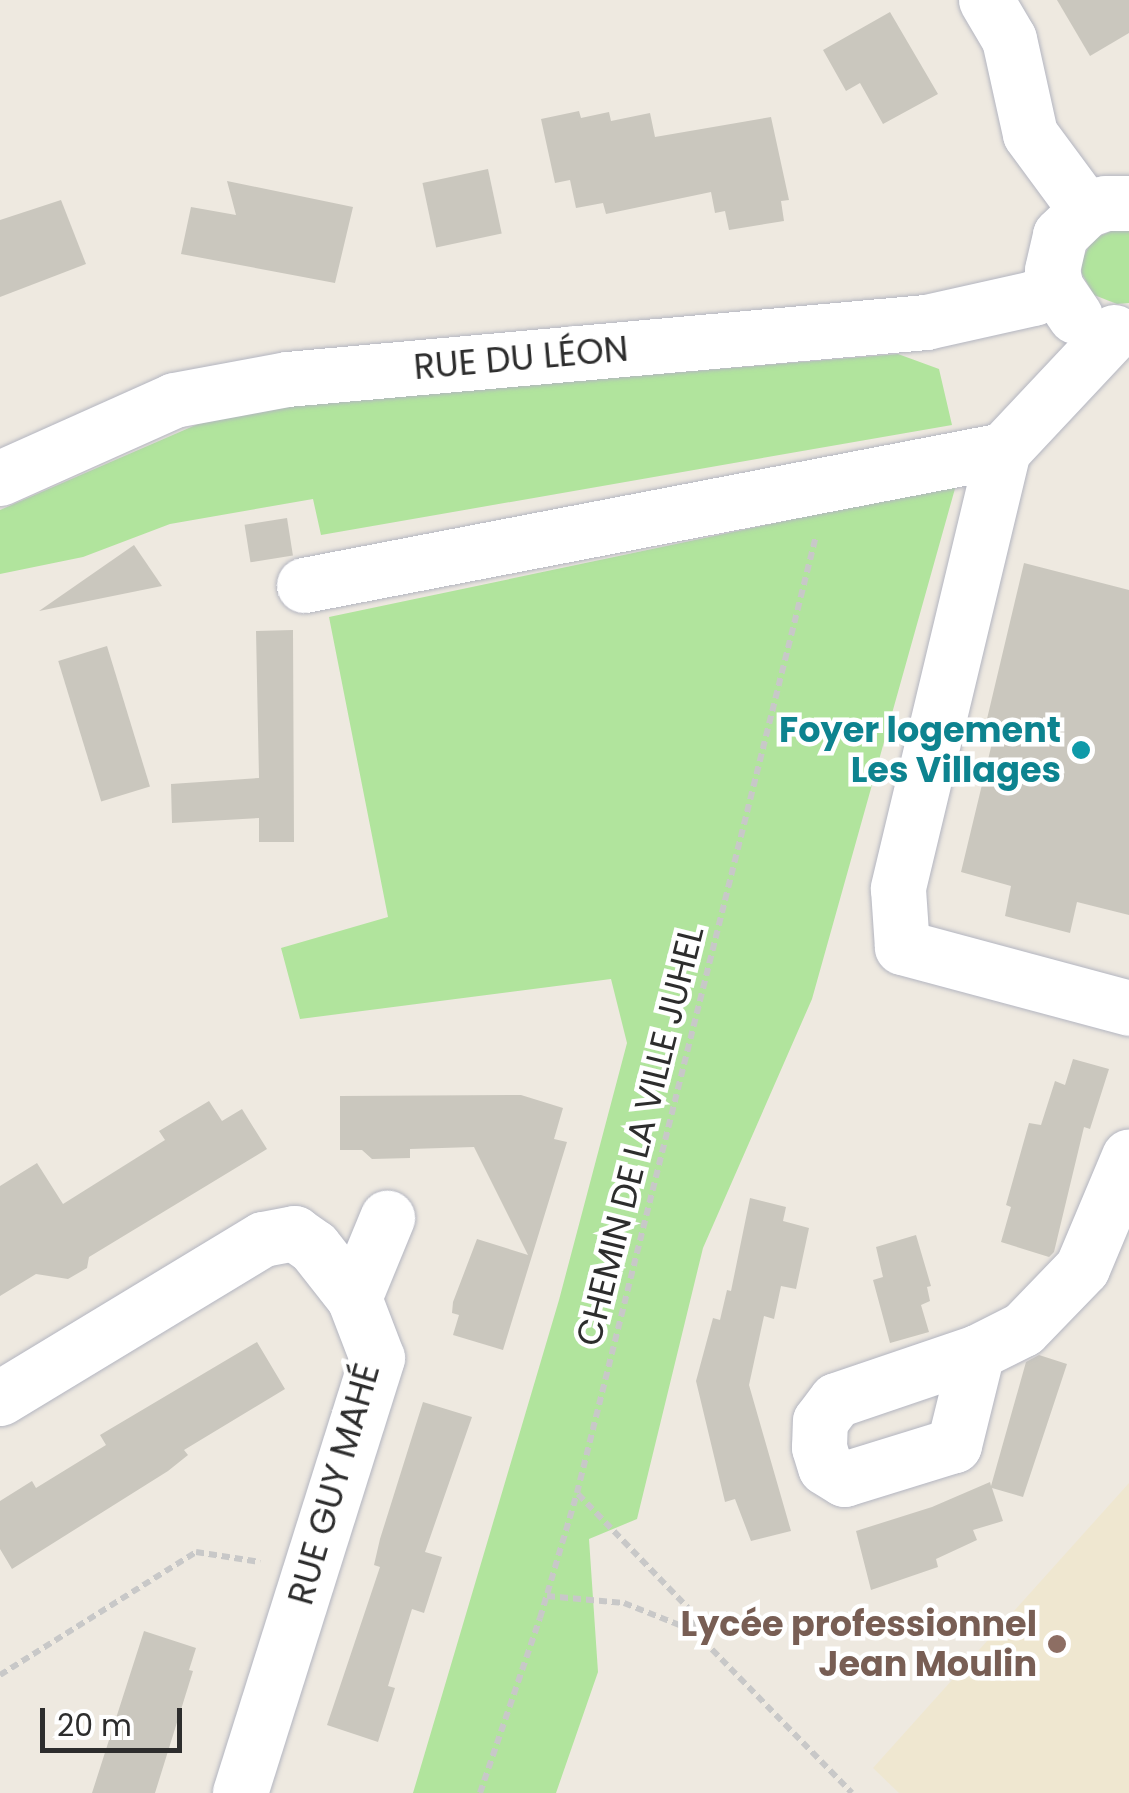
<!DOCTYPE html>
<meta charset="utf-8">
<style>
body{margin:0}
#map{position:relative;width:1129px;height:1793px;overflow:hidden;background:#eee9e0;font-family:Poppins,sans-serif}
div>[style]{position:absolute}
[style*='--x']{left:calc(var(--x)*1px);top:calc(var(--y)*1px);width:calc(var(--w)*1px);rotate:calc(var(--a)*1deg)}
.education>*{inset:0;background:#efe7d0}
.green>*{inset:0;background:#b1e49d}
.building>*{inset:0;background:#cac7be;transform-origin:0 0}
.path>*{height:6px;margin-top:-3px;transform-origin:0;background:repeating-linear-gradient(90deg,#c8c8c8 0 8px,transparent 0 13px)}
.roads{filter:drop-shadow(0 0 2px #b3b5c0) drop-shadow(0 0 2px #b3b5c0)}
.minor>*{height:55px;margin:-27.5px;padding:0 27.5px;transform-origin:27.5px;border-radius:27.5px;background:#fff}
.dots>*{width:28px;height:28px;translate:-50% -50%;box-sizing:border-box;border:5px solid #fff;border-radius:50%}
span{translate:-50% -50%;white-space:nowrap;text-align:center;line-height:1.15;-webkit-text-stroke:9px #fff;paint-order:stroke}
.street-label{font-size:35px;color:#2d2d2d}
.culture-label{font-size:35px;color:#0d838f;font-weight:700}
.right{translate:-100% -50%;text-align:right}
.education-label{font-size:35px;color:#785e54;font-weight:700}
.scale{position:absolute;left:40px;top:1708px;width:142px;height:45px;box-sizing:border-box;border:5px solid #2d2d2d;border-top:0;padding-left:12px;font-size:30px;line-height:35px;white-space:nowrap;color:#2d2d2d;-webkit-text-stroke:8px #fff;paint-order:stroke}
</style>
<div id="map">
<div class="education">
<div style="clip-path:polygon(1129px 1483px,1129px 1793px,899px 1793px,873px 1768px)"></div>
</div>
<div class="green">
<div style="clip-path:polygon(1116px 229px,1129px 231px,1129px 303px,1117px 304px,1094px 295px,1082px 274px,1081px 261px,1093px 239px)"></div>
<div style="clip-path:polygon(898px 354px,939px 369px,952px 425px,321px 535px,313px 499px,170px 524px,83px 557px,0 574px,0 510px,205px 421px,296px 404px)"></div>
<div style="clip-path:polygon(956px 485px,812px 999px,703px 1248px,637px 1519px,589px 1539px,598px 1672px,556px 1793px,413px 1793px,559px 1300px,627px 1043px,611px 979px,300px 1019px,281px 948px,388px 917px,329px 617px)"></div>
</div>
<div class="building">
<div style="clip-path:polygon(1057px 0,1129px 0,1129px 33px,1090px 56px)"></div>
<div style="clip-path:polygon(890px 12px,938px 94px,883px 124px,860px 83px,846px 91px,823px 50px)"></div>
<div style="clip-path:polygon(579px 111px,581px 118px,609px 112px,611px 121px,650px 113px,655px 137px,771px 117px,789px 200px,781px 201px,784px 221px,729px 230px,725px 211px,715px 213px,711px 192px,606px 214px,603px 203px,576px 208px,570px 180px,555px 183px,541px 119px)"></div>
<div style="left:488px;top:169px;width:66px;height:67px;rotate:78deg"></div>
<div style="clip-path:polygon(227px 181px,353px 207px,335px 283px,181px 254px,191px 207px,236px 215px)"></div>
<div style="clip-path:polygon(61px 200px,86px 264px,0 297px,0 220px)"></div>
<div style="left:287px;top:518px;width:38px;height:43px;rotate:81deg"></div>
<div style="clip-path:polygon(134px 545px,162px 586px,39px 611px)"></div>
<div style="clip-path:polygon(1024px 563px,1129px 590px,1129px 915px,1077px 902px,1070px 933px,1005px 916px,1011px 886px,961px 872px,992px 743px,982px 740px)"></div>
<div style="clip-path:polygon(293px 630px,294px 842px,259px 842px,259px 818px,172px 823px,171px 784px,259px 778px,256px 631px)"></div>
<div style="left:107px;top:646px;width:147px;height:51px;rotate:73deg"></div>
<div style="clip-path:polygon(1073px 1059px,1109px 1069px,1090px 1129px,1084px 1127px,1054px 1252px,1049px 1257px,1001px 1242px,1011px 1207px,1006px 1205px,1029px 1123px,1041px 1125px,1055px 1081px,1065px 1085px)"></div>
<div style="clip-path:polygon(521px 1095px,563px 1108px,554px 1139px,567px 1142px,503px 1350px,453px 1335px,459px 1315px,452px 1313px,453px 1302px,477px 1239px,528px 1255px,474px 1147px,410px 1149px,410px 1158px,372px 1159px,362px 1150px,340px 1150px,340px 1096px)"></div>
<div style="clip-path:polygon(209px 1101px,222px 1121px,242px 1109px,267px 1149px,89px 1257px,87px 1268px,68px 1279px,36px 1274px,0 1296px,0 1186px,37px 1163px,63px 1204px,165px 1140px,159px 1131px)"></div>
<div style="clip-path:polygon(750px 1198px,786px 1207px,783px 1221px,809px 1228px,796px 1289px,781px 1286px,774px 1319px,764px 1316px,749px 1385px,791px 1531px,751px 1541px,735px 1499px,725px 1502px,696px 1381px,713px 1318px,720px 1320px,727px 1290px,731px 1291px)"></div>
<div style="clip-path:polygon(916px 1235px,931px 1286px,927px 1287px,930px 1301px,921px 1305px,929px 1332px,890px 1343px,873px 1280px,883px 1277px,876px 1247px)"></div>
<div style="clip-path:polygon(257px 1342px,285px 1389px,184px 1450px,188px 1455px,168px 1471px,12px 1569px,0 1549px,0 1501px,32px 1481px,36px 1488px,106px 1445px,100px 1435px)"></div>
<div style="clip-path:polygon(1039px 1355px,1067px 1364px,1023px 1497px,992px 1488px,1003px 1521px,973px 1530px,977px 1540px,936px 1559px,938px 1567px,871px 1590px,856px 1531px,932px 1507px,990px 1482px,991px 1486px,1026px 1362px)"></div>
<div style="clip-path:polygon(423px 1402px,472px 1417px,425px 1552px,442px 1557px,424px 1613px,412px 1609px,388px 1686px,395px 1688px,378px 1742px,327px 1725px,380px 1567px,374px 1565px,380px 1539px)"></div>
<div style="clip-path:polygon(144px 1631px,196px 1648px,189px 1670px,193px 1671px,155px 1793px,92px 1793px)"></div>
</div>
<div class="path">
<div style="--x:578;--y:1494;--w:158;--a:46"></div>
<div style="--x:688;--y:1608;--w:24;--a:75"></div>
<div style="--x:694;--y:1631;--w:226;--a:45.7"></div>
<div style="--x:547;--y:1596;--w:77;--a:5.2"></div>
<div style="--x:624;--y:1603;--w:73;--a:21.7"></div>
<div style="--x:0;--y:1675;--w:231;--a:-32.1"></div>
<div style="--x:196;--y:1552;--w:65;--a:8.9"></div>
<div style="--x:480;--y:1793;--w:185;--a:-71.1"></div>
<div style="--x:540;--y:1618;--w:130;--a:-73.5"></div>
<div style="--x:577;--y:1493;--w:986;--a:-75.98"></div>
</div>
<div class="roads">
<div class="minor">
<div style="--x:986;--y:0;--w:45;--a:59.5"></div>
<div style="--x:1009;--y:39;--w:97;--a:77.5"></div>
<div style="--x:1030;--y:134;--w:94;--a:53.6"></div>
<div style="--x:1075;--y:316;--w:34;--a:-124"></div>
<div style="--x:1056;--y:288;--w:18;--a:-103"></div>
<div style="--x:1052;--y:270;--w:36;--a:-77"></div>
<div style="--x:1060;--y:235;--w:36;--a:-44"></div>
<div style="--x:1086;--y:210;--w:20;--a:-20"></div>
<div style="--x:1105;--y:203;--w:24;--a:0"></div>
<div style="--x:1114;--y:332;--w:162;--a:133.2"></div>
<div style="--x:1003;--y:450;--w:451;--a:103.5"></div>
<div style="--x:898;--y:889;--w:58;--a:86.1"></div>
<div style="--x:902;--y:947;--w:235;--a:15"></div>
<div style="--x:0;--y:478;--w:191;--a:-24.1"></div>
<div style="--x:174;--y:400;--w:115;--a:-10.5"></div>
<div style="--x:287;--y:379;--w:642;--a:-5.1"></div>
<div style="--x:926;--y:322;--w:110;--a:-12.6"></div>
<div style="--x:1033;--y:298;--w:25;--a:-23"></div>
<div style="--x:304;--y:585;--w:712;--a:-10.93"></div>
<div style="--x:354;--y:1298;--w:87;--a:-67.6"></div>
<div style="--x:977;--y:1352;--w:96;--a:103.9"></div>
<div style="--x:954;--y:1445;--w:115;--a:162.8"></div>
<div style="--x:844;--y:1479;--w:22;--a:-148"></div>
<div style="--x:825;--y:1467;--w:21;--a:-107"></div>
<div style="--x:819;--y:1447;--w:26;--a:-88"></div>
<div style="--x:820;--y:1421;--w:26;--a:-53"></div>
<div style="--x:836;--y:1400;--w:149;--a:-18.8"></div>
<div style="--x:977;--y:1352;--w:51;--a:-26.6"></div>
<div style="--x:1023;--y:1329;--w:85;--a:-46"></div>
<div style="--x:1082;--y:1268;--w:121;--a:-67.2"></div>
<div style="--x:0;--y:1398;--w:307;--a:-31.2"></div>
<div style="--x:263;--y:1239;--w:32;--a:-11"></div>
<div style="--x:294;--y:1233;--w:24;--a:35"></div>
<div style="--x:314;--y:1247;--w:65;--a:51.9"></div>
<div style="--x:354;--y:1298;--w:64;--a:69"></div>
<div style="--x:377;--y:1358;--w:456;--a:107.5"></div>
</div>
</div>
<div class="dots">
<div style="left:1081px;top:750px;background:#0f9aa8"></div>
<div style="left:1057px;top:1644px;background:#8d6e63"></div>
</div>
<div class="street-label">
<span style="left:521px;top:358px;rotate:-5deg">RUE DU LÉON</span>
<span style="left:640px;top:1136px;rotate:-76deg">CHEMIN DE LA VILLE JUHEL</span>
<span style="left:334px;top:1484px;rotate:-74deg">RUE GUY MAHÉ</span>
</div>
<div class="culture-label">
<span class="right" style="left:1061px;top:750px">Foyer logement<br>Les Villages</span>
</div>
<div class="education-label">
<span class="right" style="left:1037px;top:1644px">Lycée professionnel<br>Jean Moulin</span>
</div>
<div class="scale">20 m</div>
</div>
